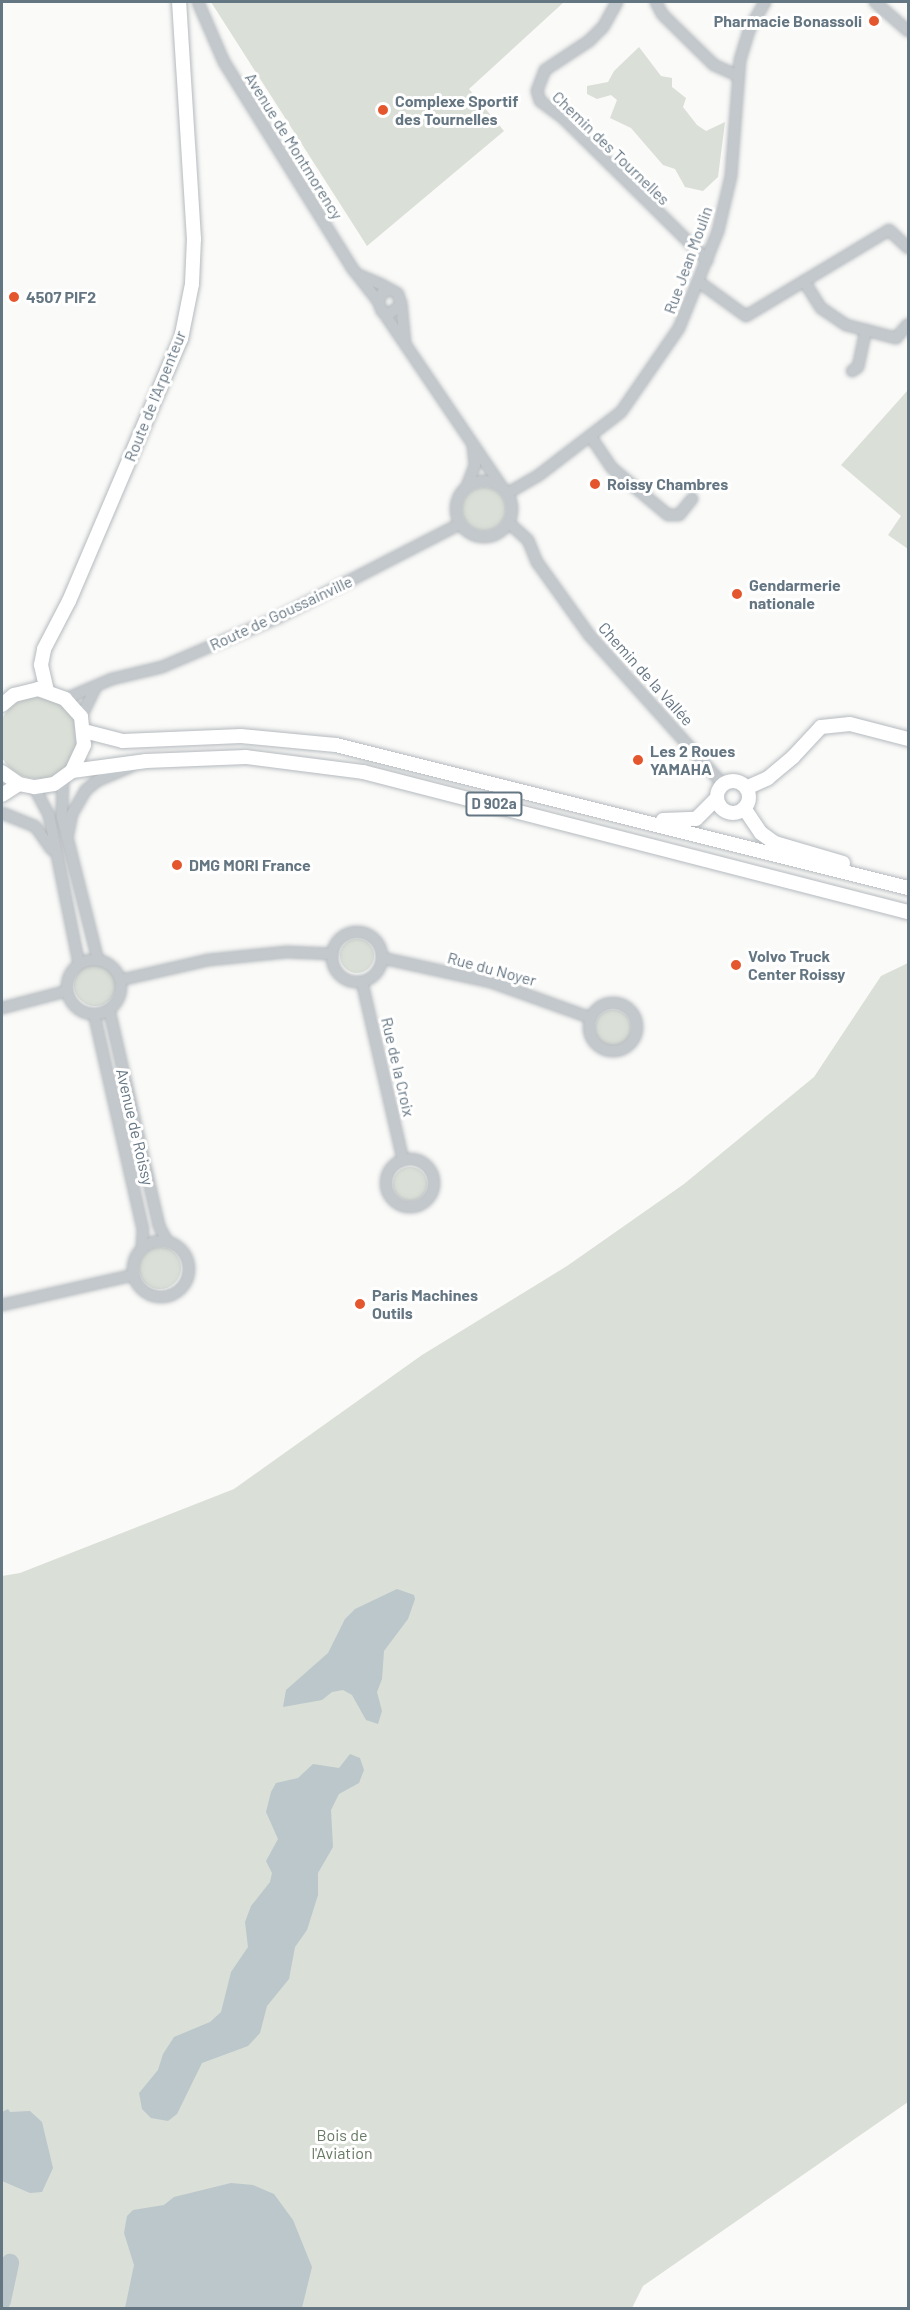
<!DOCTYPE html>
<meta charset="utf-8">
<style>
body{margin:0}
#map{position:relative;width:910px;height:2310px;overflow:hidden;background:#fafaf8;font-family:Barlow,sans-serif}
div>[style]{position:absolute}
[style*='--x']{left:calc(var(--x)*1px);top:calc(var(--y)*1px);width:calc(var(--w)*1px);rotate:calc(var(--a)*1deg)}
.green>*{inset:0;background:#dadfd7}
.round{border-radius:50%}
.water>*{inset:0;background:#bbc7cb}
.river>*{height:18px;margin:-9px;padding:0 9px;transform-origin:9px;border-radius:9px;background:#bbc7cb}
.roads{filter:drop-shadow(0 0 2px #b5babe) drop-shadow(0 0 2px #b5babe)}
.minor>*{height:10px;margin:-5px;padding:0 5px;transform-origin:5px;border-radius:5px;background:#c3c8cc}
.minor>.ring{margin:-5px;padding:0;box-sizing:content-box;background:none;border:10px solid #c3c8cc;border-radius:50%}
.major>*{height:14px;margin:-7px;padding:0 7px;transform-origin:7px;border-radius:7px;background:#fff}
.major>.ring{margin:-7px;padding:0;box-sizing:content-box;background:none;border:14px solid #fff;border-radius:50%}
.dots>*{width:16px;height:16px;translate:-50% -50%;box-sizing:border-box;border:3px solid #fff;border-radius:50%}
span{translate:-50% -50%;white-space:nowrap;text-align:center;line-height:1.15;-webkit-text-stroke:6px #fff;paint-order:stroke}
.shield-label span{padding:2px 4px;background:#fff;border:2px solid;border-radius:4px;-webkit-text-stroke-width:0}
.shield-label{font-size:15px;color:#657683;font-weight:700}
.poi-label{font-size:16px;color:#657683;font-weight:700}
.right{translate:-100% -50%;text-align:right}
.left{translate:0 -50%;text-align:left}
.street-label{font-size:16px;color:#657683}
.park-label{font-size:16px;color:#687a64}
.frame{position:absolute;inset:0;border:3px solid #657683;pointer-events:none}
</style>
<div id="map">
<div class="green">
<div style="clip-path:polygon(211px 2px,210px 2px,564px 2px,469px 89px,504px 131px,367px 246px)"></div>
<div style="clip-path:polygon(639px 47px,661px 76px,672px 78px,672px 87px,686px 98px,683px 107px,697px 125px,706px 131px,725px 122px,718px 177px,703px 191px,685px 187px,675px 169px,663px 165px,631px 128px,610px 118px,617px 100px,611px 95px,597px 99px,587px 94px,587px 86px,608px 82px,614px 71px)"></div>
<div style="clip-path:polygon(908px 390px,908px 549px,888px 535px,901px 516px,841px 465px)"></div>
<div class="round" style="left:462px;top:487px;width:44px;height:44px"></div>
<div class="round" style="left:-3px;top:697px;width:82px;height:82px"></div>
<div class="round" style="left:340px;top:939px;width:34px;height:34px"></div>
<div style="clip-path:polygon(908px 963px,908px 2102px,643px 2286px,632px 2308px,2px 2308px,2px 1576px,20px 1573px,234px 1489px,422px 1355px,567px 1266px,684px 1184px,814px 1077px,881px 976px)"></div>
<div class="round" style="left:74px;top:964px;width:42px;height:42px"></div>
<div class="round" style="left:595px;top:1010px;width:36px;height:36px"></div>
<div class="round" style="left:393px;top:1167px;width:34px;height:34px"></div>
<div class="round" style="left:139px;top:1247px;width:42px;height:42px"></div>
</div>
<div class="water">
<div style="clip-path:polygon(397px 1589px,414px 1595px,415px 1599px,408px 1619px,384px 1651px,382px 1679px,377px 1692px,382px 1711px,378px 1724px,366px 1720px,352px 1695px,343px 1690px,332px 1692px,322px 1700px,283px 1707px,286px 1690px,328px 1653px,345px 1619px,355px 1609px)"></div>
<div style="clip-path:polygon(350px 1754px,360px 1758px,364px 1770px,359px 1783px,339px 1794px,331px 1810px,333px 1847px,318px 1873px,318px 1895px,307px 1930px,295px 1947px,289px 1979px,267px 2006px,260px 2033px,248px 2046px,202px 2063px,177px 2114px,168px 2121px,151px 2118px,142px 2109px,139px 2093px,158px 2070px,163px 2054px,174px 2037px,210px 2022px,221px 2012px,231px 1972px,248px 1947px,245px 1922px,251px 1906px,270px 1882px,272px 1873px,266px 1861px,278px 1839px,266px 1812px,271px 1792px,276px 1783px,298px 1778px,313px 1764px,339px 1768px)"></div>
<div style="clip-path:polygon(8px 2109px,10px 2112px,30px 2111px,42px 2122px,53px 2168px,42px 2192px,30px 2193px,2px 2181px,2px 2112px)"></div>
<div style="clip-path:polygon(231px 2183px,253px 2185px,274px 2194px,293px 2220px,312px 2267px,302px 2308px,125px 2308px,134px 2265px,124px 2233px,127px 2216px,133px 2210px,164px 2205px,174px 2197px)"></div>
</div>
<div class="river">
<div style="--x:2;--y:2301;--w:39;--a:-78"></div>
</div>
<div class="roads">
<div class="minor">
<div style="--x:198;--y:2;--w:65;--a:66.6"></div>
<div style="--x:224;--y:62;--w:243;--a:58.1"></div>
<div style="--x:352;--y:268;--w:42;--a:51.8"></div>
<div style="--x:617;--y:2;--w:29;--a:119"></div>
<div style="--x:603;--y:27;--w:20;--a:135"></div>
<div style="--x:589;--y:41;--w:53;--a:146.6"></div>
<div style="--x:545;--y:70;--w:22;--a:111"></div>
<div style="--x:537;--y:91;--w:10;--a:73"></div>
<div style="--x:540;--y:101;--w:27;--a:36"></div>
<div style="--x:562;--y:117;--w:204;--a:44.6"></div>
<div style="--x:656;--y:2;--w:13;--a:63"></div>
<div style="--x:662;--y:14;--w:73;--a:44.4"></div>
<div style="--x:714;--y:65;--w:27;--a:24"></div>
<div style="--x:875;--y:2;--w:44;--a:41.3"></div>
<div style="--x:359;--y:275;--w:25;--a:23"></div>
<div style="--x:382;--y:285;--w:18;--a:29"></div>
<div style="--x:398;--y:294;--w:11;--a:75"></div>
<div style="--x:401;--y:305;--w:15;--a:143"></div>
<div style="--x:389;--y:314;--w:8;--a:-157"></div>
<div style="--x:382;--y:311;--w:11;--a:-112"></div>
<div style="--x:378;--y:301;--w:10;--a:-61"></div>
<div style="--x:383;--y:292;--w:8;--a:-14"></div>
<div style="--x:804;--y:281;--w:32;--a:58"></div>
<div style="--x:821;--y:308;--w:30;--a:34"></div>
<div style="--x:846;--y:325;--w:52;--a:14.6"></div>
<div style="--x:896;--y:338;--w:18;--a:-49"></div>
<div style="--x:699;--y:282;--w:58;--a:35.9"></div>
<div style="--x:746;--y:316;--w:167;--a:-31"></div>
<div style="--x:889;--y:230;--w:26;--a:43"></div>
<div style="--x:401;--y:302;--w:41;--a:84.4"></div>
<div style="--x:384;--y:313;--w:209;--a:55.9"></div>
<div style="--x:852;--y:371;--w:7;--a:-34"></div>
<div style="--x:858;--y:367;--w:38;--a:-78"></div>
<div style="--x:591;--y:437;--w:37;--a:56"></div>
<div style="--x:612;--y:468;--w:73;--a:40"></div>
<div style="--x:668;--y:515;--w:11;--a:0"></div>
<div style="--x:679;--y:515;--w:21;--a:-51"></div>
<div class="ring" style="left:456px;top:481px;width:46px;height:46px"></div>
<div style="--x:467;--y:486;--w:22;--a:-69"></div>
<div style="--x:475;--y:465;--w:18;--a:-96"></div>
<div style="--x:508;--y:493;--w:36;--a:-30"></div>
<div style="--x:539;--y:475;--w:103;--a:-37.5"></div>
<div style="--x:621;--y:412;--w:102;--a:-55.4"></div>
<div style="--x:679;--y:328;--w:105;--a:-68.1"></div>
<div style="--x:718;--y:231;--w:57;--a:-76.7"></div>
<div style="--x:731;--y:176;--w:116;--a:-85.6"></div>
<div style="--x:740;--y:60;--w:34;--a:-73"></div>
<div style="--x:750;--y:28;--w:30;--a:-60"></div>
<div style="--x:509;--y:523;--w:25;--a:42"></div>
<div style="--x:528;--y:540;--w:24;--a:68"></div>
<div style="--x:537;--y:562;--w:91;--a:54.4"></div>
<div style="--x:590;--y:636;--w:199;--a:48.1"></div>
<div style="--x:65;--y:699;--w:51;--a:-23.1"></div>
<div style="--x:112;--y:679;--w:51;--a:-13.5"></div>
<div style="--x:162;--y:667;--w:125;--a:-23.1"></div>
<div style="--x:277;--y:618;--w:206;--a:-27.2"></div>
<div style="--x:81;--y:717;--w:34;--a:-64"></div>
<div style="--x:63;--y:779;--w:38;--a:92"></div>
<div style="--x:62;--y:817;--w:147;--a:75.9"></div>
<div style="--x:34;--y:787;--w:32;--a:62"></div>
<div style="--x:49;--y:815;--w:152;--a:78.6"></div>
<div style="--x:2;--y:813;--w:35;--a:22"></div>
<div style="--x:35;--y:826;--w:29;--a:55"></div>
<div style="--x:68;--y:834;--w:20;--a:-79"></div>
<div style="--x:72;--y:814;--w:28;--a:-60"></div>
<div style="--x:86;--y:790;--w:14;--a:-39"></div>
<div style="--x:97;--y:781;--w:39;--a:-23"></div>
<div class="ring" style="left:332px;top:932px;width:40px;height:40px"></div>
<div style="--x:382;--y:958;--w:112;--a:12.4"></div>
<div style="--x:491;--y:982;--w:106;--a:19.8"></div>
<div class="ring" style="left:67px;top:960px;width:44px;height:44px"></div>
<div style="--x:121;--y:980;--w:89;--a:-12.9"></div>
<div style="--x:208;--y:960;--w:79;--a:-5.8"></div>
<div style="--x:287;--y:952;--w:46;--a:2.5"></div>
<div style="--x:362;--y:982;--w:183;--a:77"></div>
<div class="ring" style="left:589px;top:1003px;width:38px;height:38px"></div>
<div style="--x:2;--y:1008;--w:67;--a:-14.7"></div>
<div style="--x:109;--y:1009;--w:223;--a:77"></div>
<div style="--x:159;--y:1226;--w:17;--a:62"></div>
<div style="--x:94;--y:1014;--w:221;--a:77.2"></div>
<div style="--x:143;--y:1229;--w:19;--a:93"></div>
<div class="ring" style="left:386px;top:1159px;width:38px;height:38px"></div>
<div class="ring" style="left:133px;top:1241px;width:46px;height:46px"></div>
<div style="--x:2;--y:1305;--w:135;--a:-12.8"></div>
</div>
<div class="major">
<div style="--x:47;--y:691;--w:27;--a:-103"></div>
<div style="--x:41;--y:665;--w:16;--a:-79"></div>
<div style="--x:44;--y:649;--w:54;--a:-62.5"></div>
<div style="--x:69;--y:601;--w:285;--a:-66.9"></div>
<div style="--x:181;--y:339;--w:56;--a:-78.7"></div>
<div style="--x:192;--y:284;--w:45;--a:-87.5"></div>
<div style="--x:194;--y:239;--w:237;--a:-93.6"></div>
<div style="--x:2;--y:705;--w:16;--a:-40"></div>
<div style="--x:14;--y:695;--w:25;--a:-14"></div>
<div style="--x:38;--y:689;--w:29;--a:20"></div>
<div style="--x:65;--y:699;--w:24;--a:48"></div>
<div style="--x:81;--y:717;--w:28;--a:84"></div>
<div style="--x:84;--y:745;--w:29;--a:115"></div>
<div style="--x:72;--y:771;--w:22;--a:144"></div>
<div style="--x:54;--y:784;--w:20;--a:171"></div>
<div style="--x:34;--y:787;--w:15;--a:-169"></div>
<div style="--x:19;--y:784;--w:21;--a:-145"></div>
<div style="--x:84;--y:731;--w:40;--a:14.4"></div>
<div style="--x:123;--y:741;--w:118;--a:-2.4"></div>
<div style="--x:241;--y:736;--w:95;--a:5.4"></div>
<div style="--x:336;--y:745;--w:590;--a:14.04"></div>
<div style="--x:72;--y:771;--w:75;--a:-7.7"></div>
<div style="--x:146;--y:761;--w:100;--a:-2.3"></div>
<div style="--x:246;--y:757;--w:118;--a:7.3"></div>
<div style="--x:363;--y:772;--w:563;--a:14.41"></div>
<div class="ring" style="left:717px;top:781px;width:18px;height:18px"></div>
<div style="--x:746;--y:788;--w:24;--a:-24"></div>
<div style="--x:768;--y:778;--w:33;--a:-40"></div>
<div style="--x:793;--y:757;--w:41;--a:-47"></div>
<div style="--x:821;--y:727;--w:29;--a:-6"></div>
<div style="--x:850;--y:724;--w:60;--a:14.5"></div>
<div style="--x:2;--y:795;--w:20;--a:-33"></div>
<div style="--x:744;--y:808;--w:30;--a:56"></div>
<div style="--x:761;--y:833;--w:17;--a:36"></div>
<div style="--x:775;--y:843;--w:71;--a:16.4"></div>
<div style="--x:663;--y:820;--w:33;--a:-2"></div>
<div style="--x:696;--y:819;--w:30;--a:-45"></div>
</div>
</div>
<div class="dots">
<div style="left:874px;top:21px;background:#e4572e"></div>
<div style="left:383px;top:110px;background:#e4572e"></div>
<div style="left:14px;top:297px;background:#e4572e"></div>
<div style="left:595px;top:484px;background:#e4572e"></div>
<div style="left:737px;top:594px;background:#e4572e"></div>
<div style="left:638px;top:760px;background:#e4572e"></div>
<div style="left:177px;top:865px;background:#e4572e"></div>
<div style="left:736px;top:965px;background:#e4572e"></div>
<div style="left:360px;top:1304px;background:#e4572e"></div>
</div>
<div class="shield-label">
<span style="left:494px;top:804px">D 902a</span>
</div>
<div class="poi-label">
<span class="right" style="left:862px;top:21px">Pharmacie Bonassoli</span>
<span class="left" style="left:395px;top:110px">Complexe Sportif<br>des Tournelles</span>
<span class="left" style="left:26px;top:297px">4507 PIF2</span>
<span class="left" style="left:607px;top:484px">Roissy Chambres</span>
<span class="left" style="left:749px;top:594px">Gendarmerie<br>nationale</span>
<span class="left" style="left:650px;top:760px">Les 2 Roues<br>YAMAHA</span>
<span class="left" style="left:189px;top:865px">DMG MORI France</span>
<span class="left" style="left:748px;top:965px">Volvo Truck<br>Center Roissy</span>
<span class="left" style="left:372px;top:1304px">Paris Machines<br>Outils</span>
</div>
<div class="street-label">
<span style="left:294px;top:146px;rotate:58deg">Avenue de Montmorency</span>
<span style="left:611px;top:148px;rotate:44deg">Chemin des Tournelles</span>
<span style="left:688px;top:260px;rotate:-70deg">Rue Jean Moulin</span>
<span style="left:155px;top:396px;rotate:-68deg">Route de l'Arpenteur</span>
<span style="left:281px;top:613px;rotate:-25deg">Route de Goussainville</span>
<span style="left:646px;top:674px;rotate:48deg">Chemin de la Vallée</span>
<span style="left:492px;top:969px;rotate:15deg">Rue du Noyer</span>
<span style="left:398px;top:1067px;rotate:77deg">Rue de la Croix</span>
<span style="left:135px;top:1127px;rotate:77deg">Avenue de Roissy</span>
</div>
<div class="park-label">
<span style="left:342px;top:2144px">Bois de<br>l'Aviation</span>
</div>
<div class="frame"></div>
</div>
